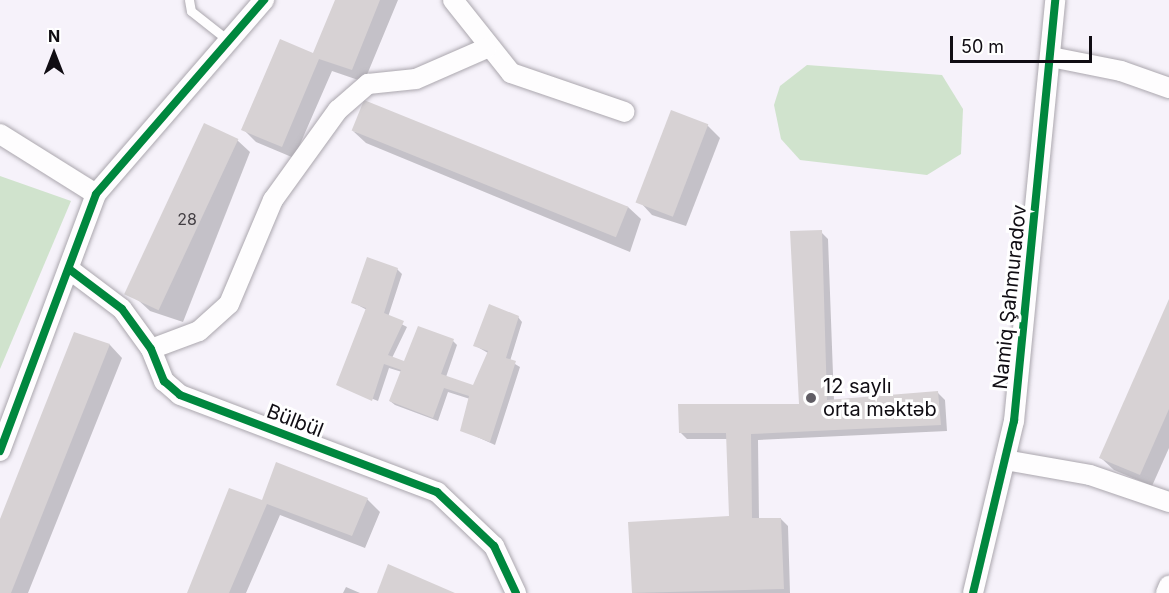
<!DOCTYPE html>
<meta charset="utf-8">
<style>
body{margin:0}
#map{position:relative;width:1169px;height:593px;overflow:hidden;background:#f6f2fa;font-family:Inter,sans-serif}
div>[style]{position:absolute}
[style*='--x']{left:calc(var(--x)*1px);top:calc(var(--y)*1px);width:calc(var(--w)*1px);rotate:calc(var(--a)*1deg)}
.green>*{inset:0;background:#d0e3cd}
.shadow>*{inset:0;background:#0003}
.building>*{inset:0;background:#d7d2d4;transform-origin:0 0}
.roads{filter:drop-shadow(0 0 2px #aba7ae) drop-shadow(0 0 2px #aba7ae)}
.lane>*{height:9px;margin:-4.5px;padding:0 4.5px;transform-origin:4.5px;border-radius:4.5px;background:#fefdfe}
.street>*{height:20px;margin:-10px;padding:0 10px;transform-origin:10px;border-radius:10px;background:#fefdfe}
.cycleway>*{height:8px;margin:-4px;padding:0 4px;transform-origin:4px;border-radius:4px;background:#00873e}
.dots>*{width:16px;height:16px;translate:-50% -50%;box-sizing:border-box;border:3px solid #fff;border-radius:50%}
span{translate:-50% -50%;white-space:nowrap;text-align:center;line-height:1.15;-webkit-text-stroke:6px #fff;paint-order:stroke}
.number-label{font-size:16px;color:#423e43}
.number-label span{-webkit-text-stroke-width:0}
.street-label{font-size:20px;color:#100d13}
.poi-label{font-size:20px;color:#100d13}
.left{translate:0 -50%;text-align:left}
.north{position:absolute;left:24px;top:24px;width:60px;height:60px;-webkit-text-stroke:4px #fff;paint-order:stroke;rotate:0deg;font-size:16px;font-weight:700;line-height:24px;text-align:center;color:#100d13}
.north::after{content:'';display:block;margin:auto;width:21px;height:27px;background:#100d13;clip-path:polygon(50% 0,100% 100%,50% 72%,0 100%)}
.scale{position:absolute;left:950px;top:36px;width:142px;height:27px;box-sizing:border-box;border:3px solid #100d13;border-top:0;padding-left:8px;font-size:18px;line-height:21px;white-space:nowrap;color:#100d13;-webkit-text-stroke:4px #fff;paint-order:stroke}
</style>
<div id="map">
<div class="green">
<div style="clip-path:polygon(807px 65px,942px 75px,963px 109px,961px 154px,927px 175px,800px 160px,781px 139px,774px 105px,780px 86px)"></div>
<div style="clip-path:polygon(0 176px,71px 201px,0 369px)"></div>
</div>
<div class="shadow">
<div style="clip-path:polygon(337px 0,398px 0,364px 82px,332px 71px,294px 158px,256px 142px,243px 129px,314px 55px)"></div>
<div style="clip-path:polygon(707px 125px,720px 138px,686px 226px,652px 215px,640px 202px)"></div>
<div style="clip-path:polygon(353px 131px,628px 207px,641px 219px,630px 252px,366px 143px)"></div>
<div style="clip-path:polygon(237px 140px,250px 152px,183px 322px,150px 311px,137px 299px)"></div>
<div style="clip-path:polygon(821px 232px,828px 239px,834px 401px,938px 393px,945px 400px,947px 431px,758px 440px,759px 519px,781px 519px,788px 526px,790px 593px,633px 593px,629px 523px,730px 518px,728px 439px,687px 439px,680px 432px,801px 406px)"></div>
<div style="clip-path:polygon(397px 269px,402px 274px,388px 317px,407px 327px,392px 358px,405px 363px,453px 341px,457px 345px,446px 377px,473px 387px,488px 353px,474px 345px,518px 317px,522px 322px,510px 361px,520px 367px,495px 445px,462px 430px,470px 399px,448px 392px,438px 421px,395px 405px,390px 401px,402px 372px,389px 368px,378px 401px,338px 385px,367px 310px,352px 302px)"></div>
<div style="clip-path:polygon(1169px 302px,1169px 448px,1152px 486px,1114px 470px,1101px 458px)"></div>
<div style="clip-path:polygon(75px 334px,110px 345px,122px 358px,28px 593px,0 593px,0 523px)"></div>
<div style="clip-path:polygon(367px 499px,380px 512px,365px 548px,280px 515px,246px 593px,189px 593px,263px 502px)"></div>
<div style="clip-path:polygon(346px 587px,360px 593px,343px 593px)"></div>
</div>
<div class="building">
<div style="clip-path:polygon(335px 0,380px 0,352px 70px,319px 59px,282px 147px,241px 130px,280px 39px,313px 53px)"></div>
<div style="left:364px;top:100px;width:285px;height:33px;rotate:22deg"></div>
<div style="left:671px;top:110px;width:40px;height:99px;rotate:21deg"></div>
<div style="left:204px;top:123px;width:38px;height:189px;rotate:25deg"></div>
<div style="clip-path:polygon(822px 230px,827px 400px,938px 391px,941px 425px,751px 434px,752px 518px,781px 518px,784px 589px,632px 593px,628px 522px,729px 516px,726px 433px,679px 433px,678px 404px,799px 404px,790px 231px)"></div>
<div style="clip-path:polygon(367px 257px,398px 268px,384px 313px,404px 321px,388px 355px,404px 361px,418px 326px,454px 339px,441px 374px,473px 385px,488px 351px,473px 346px,489px 304px,519px 316px,506px 358px,516px 361px,490px 442px,460px 431px,469px 396px,444px 388px,433px 418px,389px 401px,401px 370px,384px 364px,372px 401px,336px 385px,366px 308px,351px 303px)"></div>
<div style="clip-path:polygon(1169px 299px,1169px 409px,1140px 475px,1099px 458px)"></div>
<div style="clip-path:polygon(74px 332px,110px 344px,11px 593px,0 593px,0 519px)"></div>
<div style="clip-path:polygon(276px 462px,368px 498px,352px 536px,267px 504px,229px 593px,187px 593px,229px 488px,262px 500px)"></div>
<div style="clip-path:polygon(388px 564px,455px 593px,377px 593px)"></div>
</div>
<div class="roads">
<div class="lane">
<div style="--x:189;--y:0;--w:11;--a:80"></div>
<div style="--x:191;--y:11;--w:48;--a:38.3"></div>
</div>
<div class="street">
<div style="--x:453;--y:0;--w:93;--a:51.5"></div>
<div style="--x:511;--y:73;--w:120;--a:18.9"></div>
<div style="--x:1051;--y:57;--w:71;--a:11.3"></div>
<div style="--x:1121;--y:71;--w:51;--a:19.5"></div>
<div style="--x:0;--y:134;--w:113;--a:32"></div>
<div style="--x:69;--y:269;--w:66;--a:37"></div>
<div style="--x:122;--y:309;--w:49;--a:54.1"></div>
<div style="--x:151;--y:349;--w:35;--a:68"></div>
<div style="--x:164;--y:381;--w:21;--a:41"></div>
<div style="--x:180;--y:395;--w:275;--a:20.7"></div>
<div style="--x:437;--y:492;--w:79;--a:43.5"></div>
<div style="--x:494;--y:546;--w:52;--a:64.9"></div>
<div style="--x:151;--y:349;--w:51;--a:-20.6"></div>
<div style="--x:199;--y:331;--w:40;--a:-42"></div>
<div style="--x:229;--y:304;--w:113;--a:-67.1"></div>
<div style="--x:273;--y:200;--w:111;--a:-54.2"></div>
<div style="--x:338;--y:110;--w:40;--a:-41"></div>
<div style="--x:368;--y:84;--w:48;--a:-5.9"></div>
<div style="--x:416;--y:79;--w:77;--a:-23.6"></div>
<div style="--x:0;--y:451;--w:274;--a:-69.5"></div>
<div style="--x:96;--y:194;--w:257;--a:-49.1"></div>
<div style="--x:1005;--y:460;--w:86;--a:10"></div>
<div style="--x:1090;--y:475;--w:83;--a:18.9"></div>
<div style="--x:973;--y:593;--w:177;--a:-76.6"></div>
<div style="--x:1014;--y:421;--w:423;--a:-84.4"></div>
<div style="--x:1166;--y:593;--w:8;--a:-67"></div>
</div>
</div>
<div class="cycleway">
<div style="--x:69;--y:269;--w:66;--a:37"></div>
<div style="--x:122;--y:309;--w:49;--a:54.1"></div>
<div style="--x:151;--y:349;--w:35;--a:68"></div>
<div style="--x:164;--y:381;--w:21;--a:41"></div>
<div style="--x:180;--y:395;--w:275;--a:20.7"></div>
<div style="--x:437;--y:492;--w:79;--a:43.5"></div>
<div style="--x:494;--y:546;--w:52;--a:64.9"></div>
<div style="--x:0;--y:451;--w:274;--a:-69.5"></div>
<div style="--x:96;--y:194;--w:257;--a:-49.1"></div>
<div style="--x:973;--y:593;--w:177;--a:-76.6"></div>
<div style="--x:1014;--y:421;--w:423;--a:-84.4"></div>
</div>
<div class="dots">
<div style="left:811px;top:398px;background:#605d64"></div>
</div>
<div class="number-label">
<span style="left:187px;top:219px">28</span>
</div>
<div class="street-label">
<span style="left:1010px;top:297px;rotate:-84deg">Namiq Şahmuradov</span>
<span style="left:295px;top:421px;rotate:21deg">Bülbül</span>
</div>
<div class="poi-label">
<span class="left" style="left:823px;top:398px">12 saylı<br>orta məktəb</span>
</div>
<div class="north">N</div>
<div class="scale">50 m</div>
</div>
